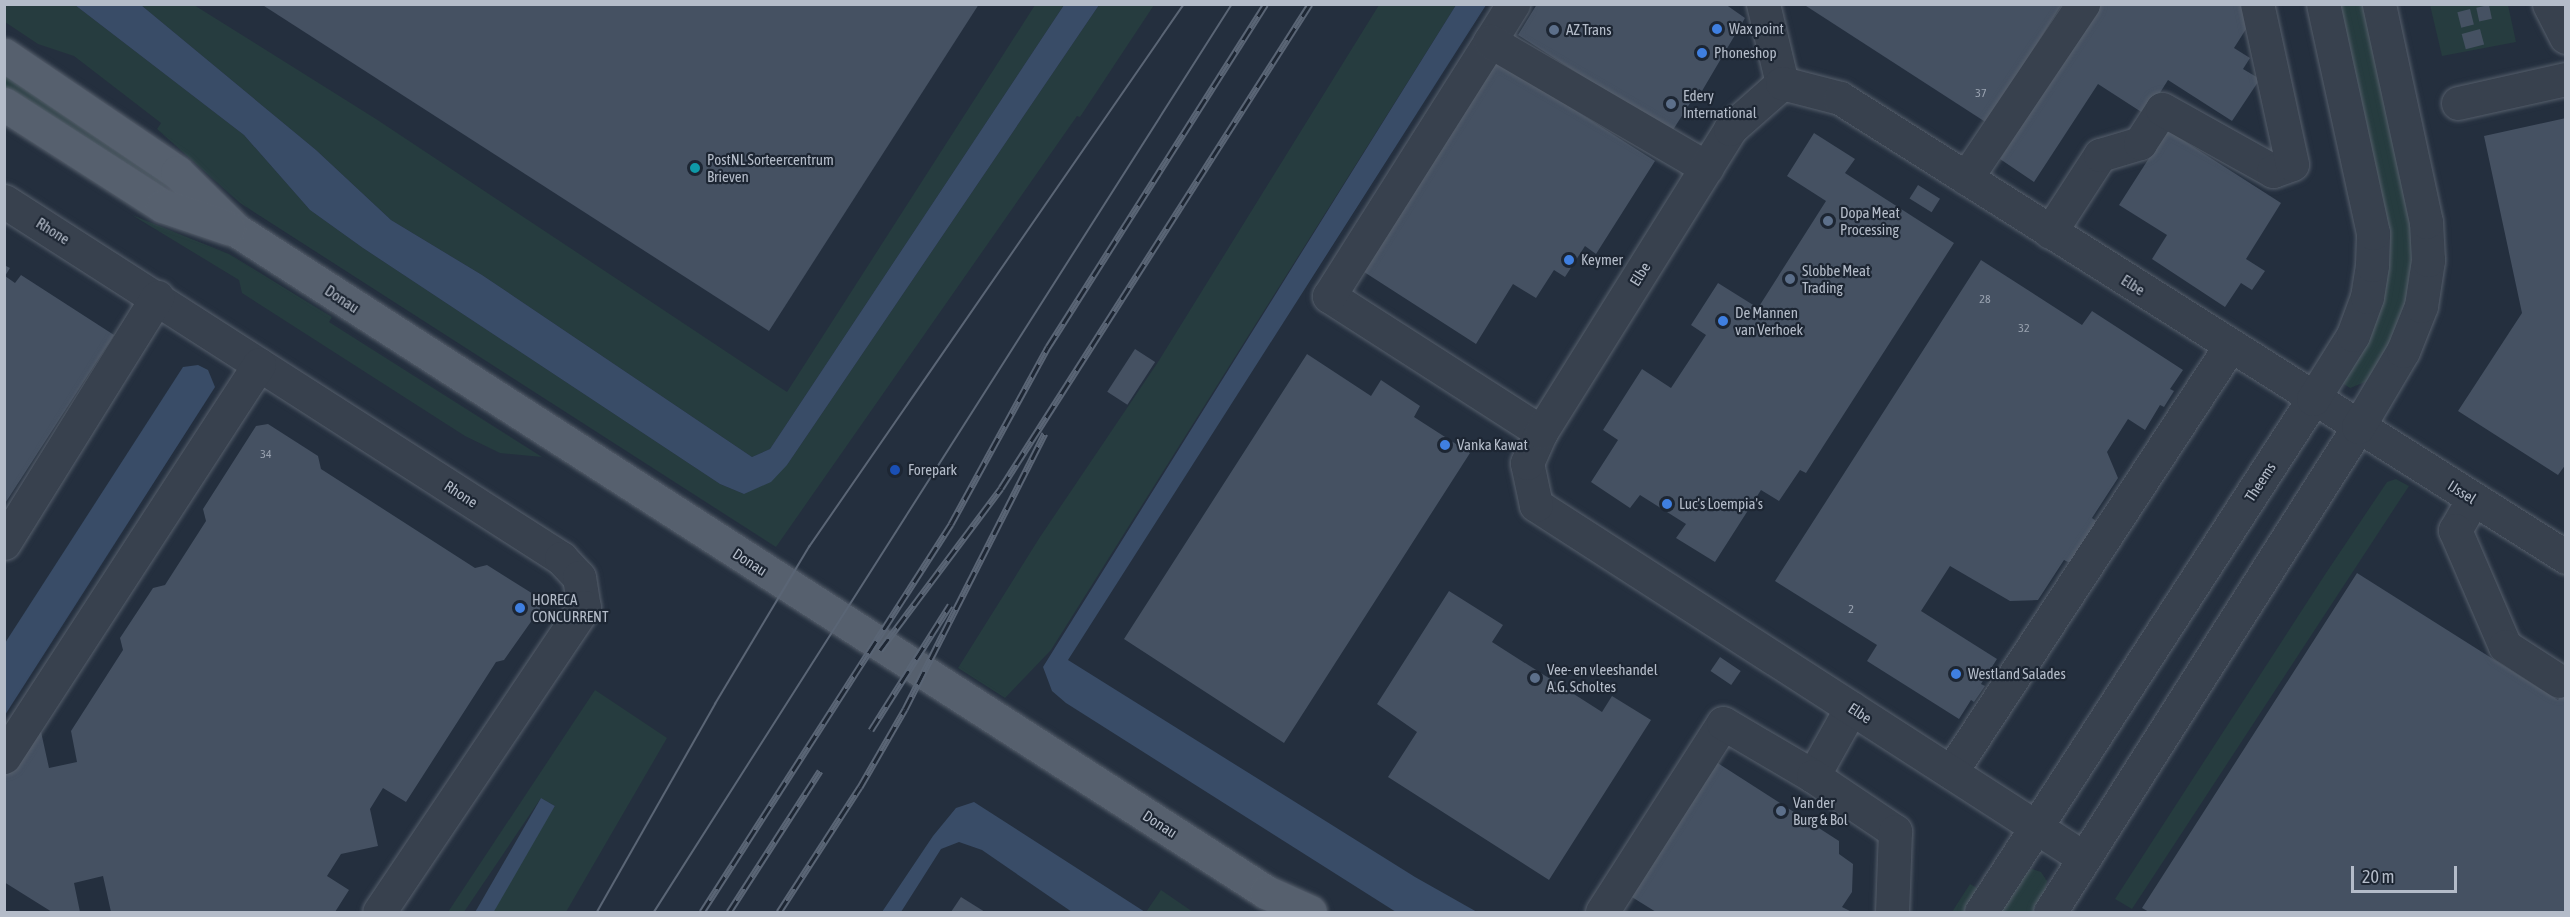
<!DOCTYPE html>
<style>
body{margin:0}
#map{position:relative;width:2570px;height:917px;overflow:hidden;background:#242f3e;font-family:"Asap Condensed",sans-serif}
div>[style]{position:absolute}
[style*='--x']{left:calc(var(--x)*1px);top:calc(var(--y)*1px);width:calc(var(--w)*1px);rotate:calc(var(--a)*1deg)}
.green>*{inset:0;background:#263c3f}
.water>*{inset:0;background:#394c67;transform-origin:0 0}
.building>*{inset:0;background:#455162;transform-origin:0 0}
.roads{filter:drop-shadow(0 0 2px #565f6c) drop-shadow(0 0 2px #565f6c)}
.minor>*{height:33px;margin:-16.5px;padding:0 16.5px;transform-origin:16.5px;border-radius:16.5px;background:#38414e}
.major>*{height:33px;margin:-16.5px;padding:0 16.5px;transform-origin:16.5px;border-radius:16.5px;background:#56606e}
.tram>*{height:1.5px;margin:-0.75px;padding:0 0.75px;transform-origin:0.75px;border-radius:0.75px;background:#5a6575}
.rail>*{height:7px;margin-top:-3.5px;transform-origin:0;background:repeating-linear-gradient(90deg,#1d2633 0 14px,#5a6575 0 28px);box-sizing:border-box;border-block:2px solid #5a6575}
.dots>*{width:16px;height:16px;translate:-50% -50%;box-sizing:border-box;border:3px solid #1d2633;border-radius:50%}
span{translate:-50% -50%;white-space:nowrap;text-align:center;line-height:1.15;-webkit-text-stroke:4.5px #1d2633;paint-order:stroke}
.number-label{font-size:12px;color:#98a1af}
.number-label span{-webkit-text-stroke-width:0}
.poi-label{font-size:15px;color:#b4bcc9}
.left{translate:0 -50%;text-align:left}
.street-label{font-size:15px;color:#b4bcc9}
.frame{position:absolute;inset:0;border:6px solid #b4bcc9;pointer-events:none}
.scale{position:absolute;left:2351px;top:866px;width:106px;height:27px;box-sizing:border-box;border:3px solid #b4bcc9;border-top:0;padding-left:8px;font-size:18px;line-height:21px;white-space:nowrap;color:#b4bcc9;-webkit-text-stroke:4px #1d2633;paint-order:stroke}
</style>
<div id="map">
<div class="green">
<div style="clip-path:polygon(4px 5px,75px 5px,244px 135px,310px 210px,363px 248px,720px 484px,744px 494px,787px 465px,1099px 5px,1154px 5px,1080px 117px,1077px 116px,776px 547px,240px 203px,157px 129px,161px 123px,74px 56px,38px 44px,5px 22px)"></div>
<div style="clip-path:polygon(141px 5px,194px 5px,376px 119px,787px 392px,1035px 5px,1064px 5px,770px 449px,752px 457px,482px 275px,391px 220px,316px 150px)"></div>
<div style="clip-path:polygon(1379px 5px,1456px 5px,1051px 650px,1005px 698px,958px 668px,1040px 537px,1158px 362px)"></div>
<div style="clip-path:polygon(2335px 5px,2367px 5px,2415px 223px,2414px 275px,2403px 323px,2368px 381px,2350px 388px,2342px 383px,2377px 311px)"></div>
<div style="clip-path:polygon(2430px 5px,2508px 5px,2516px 42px,2442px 56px)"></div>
<div style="clip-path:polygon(4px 68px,167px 185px,162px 188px,5px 92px)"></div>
<div style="clip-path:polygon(132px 215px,229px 254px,332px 317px,329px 322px,542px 457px,500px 453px,465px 436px,242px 293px,239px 280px)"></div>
<div style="clip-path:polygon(2396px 479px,2409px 486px,2132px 909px,2115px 899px,2326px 573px,2387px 482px)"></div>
<div style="clip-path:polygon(595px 690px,667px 738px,566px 912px,484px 912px,555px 806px,541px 798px,464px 912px,448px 912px)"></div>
<div style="clip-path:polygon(2032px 869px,2041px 872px,2047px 881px,2044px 894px,2033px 912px,1995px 912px,2020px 875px)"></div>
<div style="clip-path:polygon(1970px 884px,1980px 890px,1965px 912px,1952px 912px)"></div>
<div style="clip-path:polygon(1161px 890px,1193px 912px,1146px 912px)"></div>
</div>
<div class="water">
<div style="clip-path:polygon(75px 5px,141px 5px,316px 150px,391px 220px,482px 275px,752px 457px,770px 449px,1064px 5px,1099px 5px,787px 465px,771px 482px,744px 494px,720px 484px,363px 248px,310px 210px,244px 135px)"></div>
<div style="clip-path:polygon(1456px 5px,1486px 5px,1068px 660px,1415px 877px,1477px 912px,1396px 912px,1066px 703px,1052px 691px,1043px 667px)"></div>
<div style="clip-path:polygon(198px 365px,208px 370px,215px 387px,5px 715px,5px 643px,183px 367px)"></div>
<div style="left:541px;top:798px;width:16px;height:138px;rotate:30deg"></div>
<div style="clip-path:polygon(974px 802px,1145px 912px,1146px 912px,1072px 912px,982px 850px,959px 842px,941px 849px,901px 912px,882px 912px,933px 836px,956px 808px)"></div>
</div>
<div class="building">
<div style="clip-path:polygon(261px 4px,979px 4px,769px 331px)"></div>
<div style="clip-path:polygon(1537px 4px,1725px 4px,1745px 18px,1702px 91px,1699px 89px,1671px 133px,1518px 35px)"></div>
<div style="clip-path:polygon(1803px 4px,2062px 4px,1987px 123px)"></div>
<div style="clip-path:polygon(2100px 4px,2244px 4px,2248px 26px,2234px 48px,2250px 58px,2243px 69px,2260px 79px,2232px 121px,2168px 80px,2146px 115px,2098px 84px,2034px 182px,2000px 159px)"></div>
<div style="left:2489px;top:5px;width:14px;height:13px;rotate:78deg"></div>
<div style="left:2470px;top:9px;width:16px;height:13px;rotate:76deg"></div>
<div style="left:2480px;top:29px;width:16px;height:19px;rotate:75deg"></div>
<div style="clip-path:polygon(1496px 60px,1655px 161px,1596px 254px,1585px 246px,1565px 277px,1554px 270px,1536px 298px,1513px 284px,1476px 344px,1361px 270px)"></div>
<div style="clip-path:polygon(2566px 118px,2566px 464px,2558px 475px,2458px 411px,2522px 313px,2484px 136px)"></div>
<div style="clip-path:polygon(2167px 130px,2281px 203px,2246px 259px,2265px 271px,2252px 290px,2241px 283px,2225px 307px,2152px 259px,2167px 235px,2119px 205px)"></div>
<div style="clip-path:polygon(1814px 133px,1855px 159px,1845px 173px,1954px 243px,1806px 473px,1800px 470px,1779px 501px,1761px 490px,1715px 562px,1676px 538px,1686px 524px,1640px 495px,1630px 508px,1591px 482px,1618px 440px,1603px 430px,1642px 369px,1671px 388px,1706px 335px,1691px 325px,1718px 283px,1758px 308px,1826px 201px,1787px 176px)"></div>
<div style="left:1918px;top:185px;width:26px;height:16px;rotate:32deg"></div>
<div style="clip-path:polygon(1981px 260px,2082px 325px,2092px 311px,2183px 370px,2170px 389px,2174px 391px,2164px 407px,2160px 405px,2145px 430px,2128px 419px,2107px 452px,2118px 478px,2092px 518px,2100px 524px,2074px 565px,2064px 560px,2038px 600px,2010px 601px,1950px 566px,1921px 611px,1997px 659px,1981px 684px,1985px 686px,1974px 702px,1971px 700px,1959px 719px,1867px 661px,1877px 645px,1775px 581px)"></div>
<div style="clip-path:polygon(4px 265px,10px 268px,5px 276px,15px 283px,21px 275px,114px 335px,4px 505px)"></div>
<div style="left:1135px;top:349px;width:24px;height:51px;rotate:33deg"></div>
<div style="clip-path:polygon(1307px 354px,1371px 396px,1381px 380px,1420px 406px,1414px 417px,1470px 453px,1284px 743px,1124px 639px)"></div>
<div style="clip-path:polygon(268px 424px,318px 456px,321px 469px,475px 568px,487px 565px,538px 597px,540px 609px,504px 660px,496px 662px,406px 802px,383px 788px,370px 809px,378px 846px,341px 854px,327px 876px,349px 890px,335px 912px,111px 912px,103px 876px,74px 883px,80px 912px,52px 912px,4px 882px,4px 770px,38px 718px,49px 768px,77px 762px,71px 731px,123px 650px,120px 638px,153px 588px,165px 585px,206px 521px,203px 509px,256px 426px)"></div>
<div style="clip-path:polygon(2357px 573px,2558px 700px,2566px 689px,2566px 912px,2149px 912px,2142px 908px)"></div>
<div style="clip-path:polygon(1449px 591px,1503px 625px,1492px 642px,1602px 712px,1612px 696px,1651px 720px,1549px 880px,1388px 777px,1417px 732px,1377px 704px)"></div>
<div style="left:1720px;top:657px;width:25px;height:17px;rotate:34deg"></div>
<div style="clip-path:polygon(1713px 760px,1839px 841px,1839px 854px,1853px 864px,1852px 892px,1842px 907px,1852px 912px,1656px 912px,1627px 894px)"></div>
<div style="clip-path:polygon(961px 897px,985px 912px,951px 912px)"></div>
</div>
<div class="roads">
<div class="minor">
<div style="--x:1763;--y:4;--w:81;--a:76.5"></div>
<div style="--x:2549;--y:4;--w:37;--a:63"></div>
<div style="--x:1490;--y:41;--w:44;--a:-58.1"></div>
<div style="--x:2458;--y:103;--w:111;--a:-12.5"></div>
<div style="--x:1966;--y:178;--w:210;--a:-56.1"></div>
<div style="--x:4;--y:201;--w:662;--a:32.66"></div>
<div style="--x:561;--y:558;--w:26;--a:47"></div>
<div style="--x:579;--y:577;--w:30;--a:81"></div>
<div style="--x:584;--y:607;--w:367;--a:123.9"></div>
<div style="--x:2050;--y:232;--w:92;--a:-57"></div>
<div style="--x:2100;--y:155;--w:42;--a:-16.7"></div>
<div style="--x:2140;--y:143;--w:40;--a:-57.1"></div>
<div style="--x:2162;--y:109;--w:127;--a:29.2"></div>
<div style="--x:2273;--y:171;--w:20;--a:-20"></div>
<div style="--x:2292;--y:164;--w:164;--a:-102.3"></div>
<div style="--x:1541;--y:432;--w:252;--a:-147.3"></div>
<div style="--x:1329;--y:296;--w:302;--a:-57.7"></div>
<div style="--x:1490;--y:41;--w:251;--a:30.3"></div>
<div style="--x:2473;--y:499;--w:36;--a:120"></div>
<div style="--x:2455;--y:530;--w:126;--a:66.7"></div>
<div style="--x:2505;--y:646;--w:64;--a:32.9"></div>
<div style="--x:4;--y:543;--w:290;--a:-58.1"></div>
<div style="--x:4;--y:757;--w:468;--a:-57"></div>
<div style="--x:1951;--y:772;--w:509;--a:-56.78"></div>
<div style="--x:1813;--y:776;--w:78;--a:-60.8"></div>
<div style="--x:2084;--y:858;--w:652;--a:-147.21"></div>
<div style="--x:1536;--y:505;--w:43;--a:-102.1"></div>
<div style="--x:1527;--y:463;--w:34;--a:-66"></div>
<div style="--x:1541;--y:432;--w:357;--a:-58"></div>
<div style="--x:1730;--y:129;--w:69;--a:-41.5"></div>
<div style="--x:1782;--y:83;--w:60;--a:14.5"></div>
<div style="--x:1840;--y:98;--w:859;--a:32.3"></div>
<div style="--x:1602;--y:912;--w:224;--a:-57.4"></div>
<div style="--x:1723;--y:723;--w:104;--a:30.5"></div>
<div style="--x:1813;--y:776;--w:99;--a:33.9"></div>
<div style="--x:1895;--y:831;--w:81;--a:92.1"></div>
<div style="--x:1981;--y:912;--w:611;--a:-57.09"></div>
<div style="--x:2313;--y:399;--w:75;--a:-58"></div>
<div style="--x:2353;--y:335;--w:40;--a:-69.8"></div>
<div style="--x:2367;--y:297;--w:32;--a:-81"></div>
<div style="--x:2372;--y:265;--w:32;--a:-88"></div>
<div style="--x:2373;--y:233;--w:234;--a:-102.3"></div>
<div style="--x:2050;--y:912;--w:575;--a:-57.58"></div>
<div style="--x:2358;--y:427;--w:88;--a:-59.4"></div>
<div style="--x:2403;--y:351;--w:48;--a:-68.2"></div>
<div style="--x:2421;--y:306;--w:47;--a:-81.3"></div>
<div style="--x:2428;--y:260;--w:38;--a:-93"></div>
<div style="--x:2426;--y:222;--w:223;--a:-102.2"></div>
</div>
<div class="major">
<div style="--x:4;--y:55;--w:209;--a:34.1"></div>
<div style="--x:177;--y:172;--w:83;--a:44.5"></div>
<div style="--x:236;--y:230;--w:1224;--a:32.73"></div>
<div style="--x:1266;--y:892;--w:48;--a:24.4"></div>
<div style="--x:4;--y:104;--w:189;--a:32.7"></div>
<div style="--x:163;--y:206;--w:69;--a:18.7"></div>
</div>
</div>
<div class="tram">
<div style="--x:597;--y:912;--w:239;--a:-60.4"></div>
<div style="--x:715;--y:704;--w:183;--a:-59.1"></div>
<div style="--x:809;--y:547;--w:660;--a:-55.37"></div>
<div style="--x:654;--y:912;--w:1076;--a:-57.52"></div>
</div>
<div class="rail">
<div style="--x:880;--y:650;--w:202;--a:-53.2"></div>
<div style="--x:1001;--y:488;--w:574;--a:-57.44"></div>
<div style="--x:871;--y:730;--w:148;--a:-57.7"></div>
<div style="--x:702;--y:912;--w:461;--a:-57.3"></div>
<div style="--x:951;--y:524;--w:202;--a:-61.3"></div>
<div style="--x:1048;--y:347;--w:406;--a:-57.6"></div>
<div style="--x:729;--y:912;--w:168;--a:-57.2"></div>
<div style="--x:779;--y:912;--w:149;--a:-57.1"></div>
<div style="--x:860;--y:787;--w:90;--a:-60"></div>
<div style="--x:905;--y:709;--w:309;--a:-63.1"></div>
</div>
<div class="dots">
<div style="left:1717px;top:29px;background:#3f7fe0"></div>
<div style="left:1554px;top:30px;background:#5c6f8a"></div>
<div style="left:1702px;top:53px;background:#3f7fe0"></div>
<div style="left:1671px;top:104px;background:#5c6f8a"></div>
<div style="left:695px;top:168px;background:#0f9aa8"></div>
<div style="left:1828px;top:221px;background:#5c6f8a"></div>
<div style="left:1569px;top:260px;background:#3f7fe0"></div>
<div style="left:1790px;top:279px;background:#5c6f8a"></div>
<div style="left:1723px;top:321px;background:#3f7fe0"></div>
<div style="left:1445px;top:445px;background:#3f7fe0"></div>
<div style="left:895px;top:470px;background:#1a4fb4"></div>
<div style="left:1667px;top:504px;background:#3f7fe0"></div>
<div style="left:520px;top:608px;background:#3f7fe0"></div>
<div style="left:1956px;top:674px;background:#3f7fe0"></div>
<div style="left:1535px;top:678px;background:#5c6f8a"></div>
<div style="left:1781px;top:811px;background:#5c6f8a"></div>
</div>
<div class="number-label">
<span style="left:1981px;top:94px">37</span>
<span style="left:1985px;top:300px">28</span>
<span style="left:2024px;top:329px">32</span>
<span style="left:266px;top:455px">34</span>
<span style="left:1851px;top:610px">2</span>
</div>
<div class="poi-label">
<span class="left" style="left:1729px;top:29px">Wax point</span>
<span class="left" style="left:1566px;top:30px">AZ Trans</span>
<span class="left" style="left:1714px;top:53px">Phoneshop</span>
<span class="left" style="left:1683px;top:104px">Edery<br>International</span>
<span class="left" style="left:707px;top:168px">PostNL Sorteercentrum<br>Brieven</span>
<span class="left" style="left:1840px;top:221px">Dopa Meat<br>Processing</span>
<span class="left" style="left:1581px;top:260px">Keymer</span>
<span class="left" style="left:1802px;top:279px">Slobbe Meat<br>Trading</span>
<span class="left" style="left:1735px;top:321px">De Mannen<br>van Verhoek</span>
<span class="left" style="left:1457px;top:445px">Vanka Kawat</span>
<span class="left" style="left:908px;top:470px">Forepark</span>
<span class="left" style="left:1679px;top:504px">Luc's Loempia's</span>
<span class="left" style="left:532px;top:608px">HORECA<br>CONCURRENT</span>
<span class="left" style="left:1547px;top:678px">Vee- en vleeshandel<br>A.G. Scholtes</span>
<span class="left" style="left:1968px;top:674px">Westland Salades</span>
<span class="left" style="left:1793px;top:811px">Van der<br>Burg &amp; Bol</span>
</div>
<div class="street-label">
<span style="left:53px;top:231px;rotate:32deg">Rhone</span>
<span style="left:1640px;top:274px;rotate:-58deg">Elbe</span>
<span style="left:2133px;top:285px;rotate:32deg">Elbe</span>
<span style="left:342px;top:299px;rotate:33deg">Donau</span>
<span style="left:2260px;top:482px;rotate:-57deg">Theems</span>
<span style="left:2462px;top:492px;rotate:32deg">IJssel</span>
<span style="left:461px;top:494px;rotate:33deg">Rhone</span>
<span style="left:750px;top:562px;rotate:33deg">Donau</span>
<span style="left:1860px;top:713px;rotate:33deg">Elbe</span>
<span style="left:1160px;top:824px;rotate:33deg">Donau</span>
</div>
<div class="frame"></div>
<div class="scale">20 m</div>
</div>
